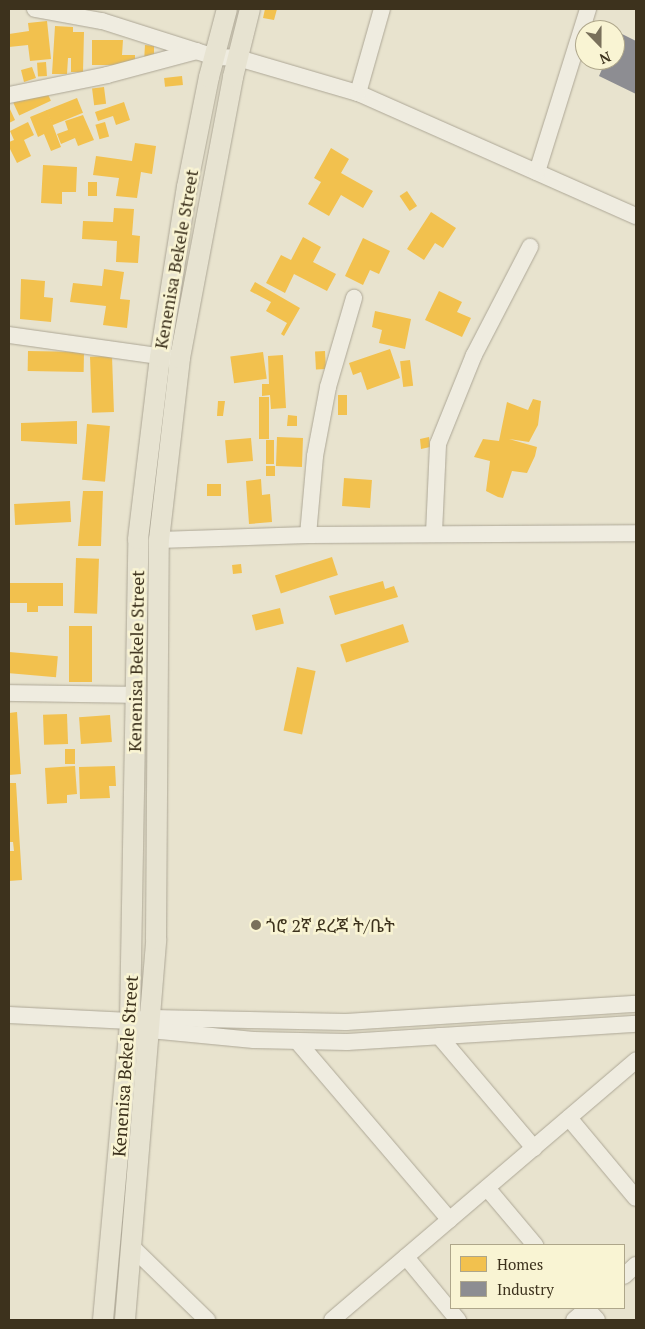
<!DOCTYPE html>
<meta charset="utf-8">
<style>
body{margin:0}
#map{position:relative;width:645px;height:1329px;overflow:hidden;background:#e8e3ce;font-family:"PT Serif","Noto Sans Ethiopic",serif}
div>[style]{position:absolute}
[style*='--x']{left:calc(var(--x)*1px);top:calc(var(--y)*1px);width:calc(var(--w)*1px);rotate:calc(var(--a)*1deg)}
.homes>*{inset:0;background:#f2c14e;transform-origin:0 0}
.industry>*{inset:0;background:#8d8d92}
.roads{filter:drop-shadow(0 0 1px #ada796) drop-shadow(0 0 1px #ada796)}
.minor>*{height:16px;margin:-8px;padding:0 8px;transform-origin:8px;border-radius:8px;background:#efece0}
.major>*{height:20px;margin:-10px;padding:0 10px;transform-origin:10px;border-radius:10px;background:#e7e3d1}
.dots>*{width:14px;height:14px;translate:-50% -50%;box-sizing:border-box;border:2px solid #f9f4d3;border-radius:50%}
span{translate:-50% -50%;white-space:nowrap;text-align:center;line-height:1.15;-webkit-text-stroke:5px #f9f4d3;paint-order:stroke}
.street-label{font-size:18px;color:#3d321d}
.poi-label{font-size:18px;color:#3d321d}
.left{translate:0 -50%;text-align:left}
.frame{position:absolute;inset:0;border:10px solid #3d321d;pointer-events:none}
.legend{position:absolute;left:450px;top:1244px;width:175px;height:65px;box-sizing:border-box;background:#f9f4d3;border:1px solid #aea68a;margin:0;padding:6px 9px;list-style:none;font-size:15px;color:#3d321d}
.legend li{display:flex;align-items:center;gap:10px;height:25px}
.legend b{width:25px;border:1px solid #aea68a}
.north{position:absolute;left:575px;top:20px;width:50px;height:50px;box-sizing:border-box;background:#f9f4d3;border:1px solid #aea68a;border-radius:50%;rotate:158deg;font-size:14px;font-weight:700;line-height:20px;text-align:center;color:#3d321d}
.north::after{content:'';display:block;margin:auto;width:18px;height:22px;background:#79705b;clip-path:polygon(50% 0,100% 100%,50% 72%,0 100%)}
</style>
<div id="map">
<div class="homes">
<div style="clip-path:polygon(265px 9px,277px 9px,274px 20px,263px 18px)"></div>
<div style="clip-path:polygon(47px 21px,51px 59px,30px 61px,28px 45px,9px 47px,9px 34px,29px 31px,28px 23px)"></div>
<div style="clip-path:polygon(55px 26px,73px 27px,73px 32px,84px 32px,83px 72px,71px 72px,71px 58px,68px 58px,67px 74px,52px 74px)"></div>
<div style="clip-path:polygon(92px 40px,123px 40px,122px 55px,135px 55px,135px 65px,92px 65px)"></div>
<div style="clip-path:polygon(145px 45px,154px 46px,154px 63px,144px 62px)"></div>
<div style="left:46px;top:62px;width:14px;height:9px;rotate:86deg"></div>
<div style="clip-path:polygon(32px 67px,36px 78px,24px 82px,21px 70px)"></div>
<div style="left:182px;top:76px;width:9px;height:18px;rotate:84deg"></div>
<div style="left:104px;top:87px;width:17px;height:12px;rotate:83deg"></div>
<div style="left:45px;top:88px;width:14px;height:35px;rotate:65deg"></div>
<div style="left:77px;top:98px;width:16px;height:33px;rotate:68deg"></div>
<div style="clip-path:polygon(124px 102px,130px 120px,116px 125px,113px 116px,98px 121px,95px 112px)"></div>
<div style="clip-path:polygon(9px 107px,15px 120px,9px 123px)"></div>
<div style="clip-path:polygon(47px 110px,61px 147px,51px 151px,44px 134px,38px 137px,30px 117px)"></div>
<div style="clip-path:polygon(83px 115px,94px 140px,78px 146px,75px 138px,61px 144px,57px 134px,68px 130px,65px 121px)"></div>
<div style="clip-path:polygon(28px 122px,34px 135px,24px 140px,31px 156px,17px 163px,9px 147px,9px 142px,14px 140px,10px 131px)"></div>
<div style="left:105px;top:122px;width:15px;height:10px;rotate:74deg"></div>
<div style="clip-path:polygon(135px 143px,156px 146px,152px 174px,141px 172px,137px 198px,116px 196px,119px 178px,93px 175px,96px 156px,132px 161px)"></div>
<div style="clip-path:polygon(331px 148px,349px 159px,341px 173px,373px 191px,363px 208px,341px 195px,329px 216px,308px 204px,321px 182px,314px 178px)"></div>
<div style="clip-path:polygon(43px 165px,77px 167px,76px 192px,62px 192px,62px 204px,41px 203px)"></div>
<div style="left:88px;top:182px;width:9px;height:14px"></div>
<div style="left:407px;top:191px;width:18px;height:9px;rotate:56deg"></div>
<div style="clip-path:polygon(114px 208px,134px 209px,132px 235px,140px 236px,138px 263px,116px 262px,117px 241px,82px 239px,83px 221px,113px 222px)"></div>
<div style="clip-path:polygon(431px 212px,456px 228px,443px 248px,435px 243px,424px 260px,407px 249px)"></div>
<div style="clip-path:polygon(303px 237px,321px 247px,313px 262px,336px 274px,327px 291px,294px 274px,285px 293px,266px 283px,281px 255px,291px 260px)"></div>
<div style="clip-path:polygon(363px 238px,390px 251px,379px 274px,370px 270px,363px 285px,345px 276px)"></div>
<div style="clip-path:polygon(104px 269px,124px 272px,120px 299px,130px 300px,127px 328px,103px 325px,106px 306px,70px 302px,73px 283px,102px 286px)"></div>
<div style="clip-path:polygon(21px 279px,45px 281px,44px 297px,53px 298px,51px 322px,20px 319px)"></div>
<div style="clip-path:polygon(255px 282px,300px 308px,284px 336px,281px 334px,287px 323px,266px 311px,271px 302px,250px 291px)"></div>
<div style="clip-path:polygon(439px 291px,462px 302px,457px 312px,471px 318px,462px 337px,425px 320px)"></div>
<div style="clip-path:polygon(375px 311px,411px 319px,405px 349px,379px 343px,382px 330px,372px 327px)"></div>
<div style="clip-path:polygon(390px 349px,400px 378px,367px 390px,361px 372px,353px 375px,349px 363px)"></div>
<div style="left:28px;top:351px;width:56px;height:20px;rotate:1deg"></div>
<div style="left:325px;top:351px;width:18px;height:10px;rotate:87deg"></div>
<div style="left:263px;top:352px;width:27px;height:33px;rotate:82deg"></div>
<div style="clip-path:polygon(283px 355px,286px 408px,271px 409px,270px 395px,262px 396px,262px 384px,269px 384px,268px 356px)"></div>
<div style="left:112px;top:356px;width:56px;height:22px;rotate:88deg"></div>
<div style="left:410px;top:360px;width:26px;height:10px;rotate:83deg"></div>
<div style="left:338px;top:395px;width:9px;height:20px"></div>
<div style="left:259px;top:397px;width:10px;height:42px"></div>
<div style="clip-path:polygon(533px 399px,541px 401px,538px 425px,529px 442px,509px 439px,537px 447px,535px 456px,527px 473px,512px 471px,503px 498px,498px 497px,486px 491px,490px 461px,474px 457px,483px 439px,499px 441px,507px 402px,528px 410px)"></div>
<div style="clip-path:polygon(218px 401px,225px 401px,223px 416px,217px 416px)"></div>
<div style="clip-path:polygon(288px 415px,297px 416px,297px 426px,287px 426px)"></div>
<div style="clip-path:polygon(77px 421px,77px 444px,21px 441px,21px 423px)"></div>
<div style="left:87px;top:424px;width:23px;height:56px;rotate:5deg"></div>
<div style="left:277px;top:437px;width:26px;height:29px;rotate:2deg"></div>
<div style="clip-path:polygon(429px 437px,430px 447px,421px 449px,420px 439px)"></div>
<div style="left:251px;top:438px;width:23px;height:26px;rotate:85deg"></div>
<div style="left:266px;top:440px;width:8px;height:24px"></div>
<div style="left:266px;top:466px;width:9px;height:10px"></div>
<div style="left:344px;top:478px;width:28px;height:28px;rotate:4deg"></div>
<div style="clip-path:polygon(261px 479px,262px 495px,270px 494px,272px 522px,249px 524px,246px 481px)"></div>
<div style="left:221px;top:484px;width:12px;height:14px;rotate:90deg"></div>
<div style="clip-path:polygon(83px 491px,103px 491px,101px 546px,78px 546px)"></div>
<div style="left:70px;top:501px;width:21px;height:56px;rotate:87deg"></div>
<div style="left:332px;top:557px;width:19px;height:60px;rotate:72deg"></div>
<div style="left:76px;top:558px;width:23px;height:55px;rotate:2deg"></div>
<div style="left:241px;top:564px;width:9px;height:9px;rotate:84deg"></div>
<div style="clip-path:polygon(383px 581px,385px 589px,394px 586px,398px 597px,335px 615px,329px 596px)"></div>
<div style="clip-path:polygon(9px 583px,63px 583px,63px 606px,38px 606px,38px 612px,27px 612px,27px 603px,9px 603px)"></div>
<div style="left:280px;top:608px;width:16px;height:29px;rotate:76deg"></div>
<div style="left:403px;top:624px;width:19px;height:66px;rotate:72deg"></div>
<div style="left:69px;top:626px;width:23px;height:56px"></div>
<div style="left:9px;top:652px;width:49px;height:21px;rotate:5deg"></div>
<div style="left:297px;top:667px;width:19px;height:65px;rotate:12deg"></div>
<div style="clip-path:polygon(17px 712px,21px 774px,9px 775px,9px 713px)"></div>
<div style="left:67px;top:714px;width:30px;height:24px;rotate:88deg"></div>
<div style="left:110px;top:715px;width:27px;height:31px;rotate:86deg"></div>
<div style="left:65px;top:749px;width:10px;height:15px"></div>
<div style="clip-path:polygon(75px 766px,77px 794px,67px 795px,67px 803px,47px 804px,45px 768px)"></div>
<div style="clip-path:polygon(115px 766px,116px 786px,109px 786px,110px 798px,80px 799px,79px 767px)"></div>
<div style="clip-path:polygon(9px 783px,16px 783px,22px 880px,9px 881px,9px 851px,14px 851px,13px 842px,9px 842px)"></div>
</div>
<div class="industry">
<div style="clip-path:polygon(620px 33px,636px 41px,636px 94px,599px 76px,606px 60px,615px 60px,615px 42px)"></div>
</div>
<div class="roads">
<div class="minor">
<div style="--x:35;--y:9;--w:68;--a:10.2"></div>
<div style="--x:102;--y:21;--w:119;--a:17.7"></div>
<div style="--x:215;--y:57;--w:23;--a:2"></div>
<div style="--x:238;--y:58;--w:125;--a:16.3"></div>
<div style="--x:358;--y:93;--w:304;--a:23.9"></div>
<div style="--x:358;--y:93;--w:87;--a:-74.1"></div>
<div style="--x:9;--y:95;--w:100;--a:-11.5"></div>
<div style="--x:107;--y:75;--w:93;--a:-14.9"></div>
<div style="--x:537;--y:172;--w:171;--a:-72.6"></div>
<div style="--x:9;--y:335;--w:165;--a:8"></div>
<div style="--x:434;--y:533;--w:89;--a:-87.4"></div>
<div style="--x:438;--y:444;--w:96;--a:-68"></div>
<div style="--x:474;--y:355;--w:122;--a:-62.6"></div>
<div style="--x:308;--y:535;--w:79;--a:-84.9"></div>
<div style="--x:315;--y:456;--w:70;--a:-79.3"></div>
<div style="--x:328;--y:387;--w:93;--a:-73.7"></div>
<div style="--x:159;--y:540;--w:149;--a:-1.9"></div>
<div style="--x:308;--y:535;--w:328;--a:-0.3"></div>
<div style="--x:9;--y:693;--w:126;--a:0.9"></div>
<div style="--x:9;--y:1015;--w:121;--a:2.8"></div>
<div style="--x:130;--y:1021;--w:22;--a:-8"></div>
<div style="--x:152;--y:1018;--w:194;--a:1.2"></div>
<div style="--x:346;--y:1022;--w:291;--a:-3.6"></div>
<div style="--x:139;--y:1025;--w:12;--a:24"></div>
<div style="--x:150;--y:1030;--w:104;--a:5.5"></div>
<div style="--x:254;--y:1040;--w:93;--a:1.2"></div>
<div style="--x:347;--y:1042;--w:290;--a:-3.6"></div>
<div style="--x:439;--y:1036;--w:147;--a:49.7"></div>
<div style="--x:297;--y:1041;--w:235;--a:49.5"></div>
<div style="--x:569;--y:1118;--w:104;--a:50.1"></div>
<div style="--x:487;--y:1188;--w:75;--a:49.9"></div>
<div style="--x:132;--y:1247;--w:105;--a:44.2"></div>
<div style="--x:406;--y:1257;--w:82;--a:50.5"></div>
<div style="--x:624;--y:1276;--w:16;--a:-43"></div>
<div style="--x:586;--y:1308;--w:16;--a:47"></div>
<div style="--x:332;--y:1320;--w:400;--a:-40.5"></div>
<div style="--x:574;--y:1320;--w:18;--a:-41"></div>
</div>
<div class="major">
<div style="--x:103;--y:1320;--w:300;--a:-84.8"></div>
<div style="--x:130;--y:1021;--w:482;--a:-89"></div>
<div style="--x:138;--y:539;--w:183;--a:-83.1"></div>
<div style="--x:160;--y:357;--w:172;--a:-81"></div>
<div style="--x:187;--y:187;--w:112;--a:-78.7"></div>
<div style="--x:209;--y:77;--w:70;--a:-75.2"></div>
<div style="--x:125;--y:1320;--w:382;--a:-85.3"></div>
<div style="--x:156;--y:939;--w:399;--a:-89.6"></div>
<div style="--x:159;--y:540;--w:183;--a:-83.4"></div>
<div style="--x:180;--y:358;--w:286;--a:-79.3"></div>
<div style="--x:233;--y:77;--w:70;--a:-76"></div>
</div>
</div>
<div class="dots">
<div style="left:256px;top:925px;background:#79705b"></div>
</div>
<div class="street-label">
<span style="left:176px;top:259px;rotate:-80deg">Kenenisa Bekele Street</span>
<span style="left:136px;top:661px;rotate:-89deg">Kenenisa Bekele Street</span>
<span style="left:125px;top:1066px;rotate:-86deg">Kenenisa Bekele Street</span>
</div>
<div class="poi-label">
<span class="left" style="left:266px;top:925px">ጎሮ 2ኛ ደረጃ ት/ቤት</span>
</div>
<div class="frame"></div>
<ul class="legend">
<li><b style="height:14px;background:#f2c14e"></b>Homes</li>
<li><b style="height:14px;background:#8d8d92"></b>Industry</li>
</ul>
<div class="north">N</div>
</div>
